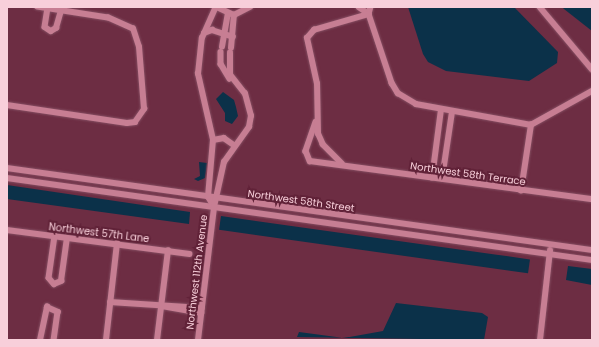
<!DOCTYPE html>
<style>
body{margin:0}
#map{position:relative;width:599px;height:347px;overflow:hidden;background:#6d2d43;font-family:Poppins,sans-serif}
div>[style]{position:absolute}
[style*='--x']{left:calc(var(--x)*1px);top:calc(var(--y)*1px);width:calc(var(--w)*1px);rotate:calc(var(--a)*1deg)}
.water>*{inset:0;background:#0b3149;transform-origin:0 0}
.roads{filter:drop-shadow(0 0 1px #854e62) drop-shadow(0 0 1px #854e62)}
.minor>*{height:5.5px;margin:-2.75px;padding:0 2.75px;transform-origin:2.75px;border-radius:2.75px;background:#c77e93}
span{translate:-50% -50%;white-space:nowrap;text-align:center;line-height:1.15;-webkit-text-stroke:4px #612238;paint-order:stroke}
.street-label{font-size:10px;color:#f8cfda}
.frame{position:absolute;inset:0;border:8px solid #f8cfda;pointer-events:none}
</style>
<div id="map">
<div class="water">
<div style="clip-path:polygon(408px 7px,514px 7px,558px 52px,557px 63px,529px 81px,446px 71px,428px 62px,423px 54px)"></div>
<div style="clip-path:polygon(562px 7px,592px 7px,592px 31px,564px 9px)"></div>
<div style="clip-path:polygon(223px 92px,234px 100px,236px 107px,238px 116px,232px 124px,225px 121px,225px 113px,216px 99px)"></div>
<div style="clip-path:polygon(199px 162px,207px 163px,205px 178px,198px 181px,194px 179px,200px 176px)"></div>
<div style="clip-path:polygon(7px 185px,190px 212px,189px 224px,7px 199px)"></div>
<div style="left:221px;top:216px;width:312px;height:14px;rotate:8deg"></div>
<div style="clip-path:polygon(568px 266px,592px 269px,592px 285px,566px 280px)"></div>
<div style="clip-path:polygon(396px 303px,482px 313px,488px 317px,484px 340px,297px 337px,299px 332px,344px 338px,383px 331px)"></div>
</div>
<div class="roads">
<div class="minor">
<div style="--x:217;--y:7;--w:19;--a:25"></div>
<div style="--x:234;--y:15;--w:18;--a:-27"></div>
<div style="--x:359;--y:7;--w:12;--a:35"></div>
<div style="--x:371;--y:7;--w:7;--a:106"></div>
<div style="--x:369;--y:14;--w:73;--a:71.6"></div>
<div style="--x:392;--y:83;--w:12;--a:59"></div>
<div style="--x:398;--y:93;--w:21;--a:31"></div>
<div style="--x:416;--y:104;--w:117;--a:10.3"></div>
<div style="--x:531;--y:125;--w:70;--a:-29.1"></div>
<div style="--x:540;--y:7;--w:81;--a:50"></div>
<div style="--x:48;--y:8;--w:19;--a:99"></div>
<div style="--x:45;--y:27;--w:7;--a:34"></div>
<div style="--x:51;--y:31;--w:6;--a:-31"></div>
<div style="--x:56;--y:28;--w:19;--a:-74"></div>
<div style="--x:204;--y:33;--w:9;--a:-21"></div>
<div style="--x:212;--y:30;--w:22;--a:18"></div>
<div style="--x:222;--y:47;--w:34;--a:-80"></div>
<div style="--x:231;--y:48;--w:33;--a:-85"></div>
<div style="--x:221;--y:52;--w:12;--a:90"></div>
<div style="--x:221;--y:64;--w:17;--a:59"></div>
<div style="--x:7;--y:105;--w:121;--a:8.5"></div>
<div style="--x:127;--y:123;--w:8;--a:-7"></div>
<div style="--x:135;--y:122;--w:16;--a:-55"></div>
<div style="--x:144;--y:109;--w:62;--a:-94.6"></div>
<div style="--x:139;--y:47;--w:19;--a:-108"></div>
<div style="--x:133;--y:29;--w:27;--a:-156"></div>
<div style="--x:108;--y:18;--w:71;--a:-171.1"></div>
<div style="--x:316;--y:122;--w:31;--a:109"></div>
<div style="--x:306;--y:151;--w:11;--a:68"></div>
<div style="--x:310;--y:161;--w:285;--a:7.7"></div>
<div style="--x:213;--y:140;--w:11;--a:-10"></div>
<div style="--x:224;--y:138;--w:12;--a:35"></div>
<div style="--x:342;--y:164;--w:27;--a:-135"></div>
<div style="--x:323;--y:145;--w:12;--a:-114"></div>
<div style="--x:318;--y:134;--w:50;--a:-91.1"></div>
<div style="--x:317;--y:84;--w:47;--a:-102.3"></div>
<div style="--x:307;--y:38;--w:11;--a:-49"></div>
<div style="--x:314;--y:30;--w:57;--a:-16.2"></div>
<div style="--x:7;--y:168;--w:591;--a:7.98"></div>
<div style="--x:7;--y:178;--w:591;--a:7.98"></div>
<div style="--x:432;--y:178;--w:69;--a:-82.5"></div>
<div style="--x:442;--y:179;--w:68;--a:-81.5"></div>
<div style="--x:521;--y:191;--w:67;--a:-81.4"></div>
<div style="--x:214;--y:207;--w:12;--a:-121"></div>
<div style="--x:208;--y:197;--w:57;--a:-85"></div>
<div style="--x:213;--y:140;--w:68;--a:-102.8"></div>
<div style="--x:198;--y:74;--w:36;--a:-84"></div>
<div style="--x:202;--y:38;--w:34;--a:-66"></div>
<div style="--x:7;--y:230;--w:184;--a:7.5"></div>
<div style="--x:55;--y:236;--w:42;--a:98.1"></div>
<div style="--x:49;--y:278;--w:8;--a:50"></div>
<div style="--x:54;--y:284;--w:8;--a:-23"></div>
<div style="--x:61;--y:281;--w:43;--a:-82.1"></div>
<div style="--x:110;--y:302;--w:92;--a:3.7"></div>
<div style="--x:162;--y:306;--w:40;--a:10"></div>
<div style="--x:40;--y:340;--w:34;--a:-78"></div>
<div style="--x:47;--y:307;--w:12;--a:24"></div>
<div style="--x:58;--y:312;--w:28;--a:98"></div>
<div style="--x:106;--y:340;--w:97;--a:-83.5"></div>
<div style="--x:157;--y:340;--w:90;--a:-83"></div>
<div style="--x:198;--y:340;--w:134;--a:-83.1"></div>
<div style="--x:214;--y:207;--w:46;--a:-77.5"></div>
<div style="--x:224;--y:162;--w:43;--a:-54.5"></div>
<div style="--x:249;--y:127;--w:11;--a:-80"></div>
<div style="--x:251;--y:116;--w:23;--a:-105"></div>
<div style="--x:245;--y:94;--w:24;--a:-128"></div>
<div style="--x:230;--y:75;--w:22;--a:-90"></div>
<div style="--x:540;--y:340;--w:90;--a:-83.6"></div>
</div>
</div>
<div class="street-label">
<span style="left:468px;top:174px;rotate:8deg">Northwest 58th Terrace</span>
<span style="left:301px;top:201px;rotate:8deg">Northwest 58th Street</span>
<span style="left:99px;top:233px;rotate:7deg">Northwest 57th Lane</span>
<span style="left:197px;top:272px;rotate:-83deg">Northwest 112th Avenue</span>
</div>
<div class="frame"></div>
</div>
